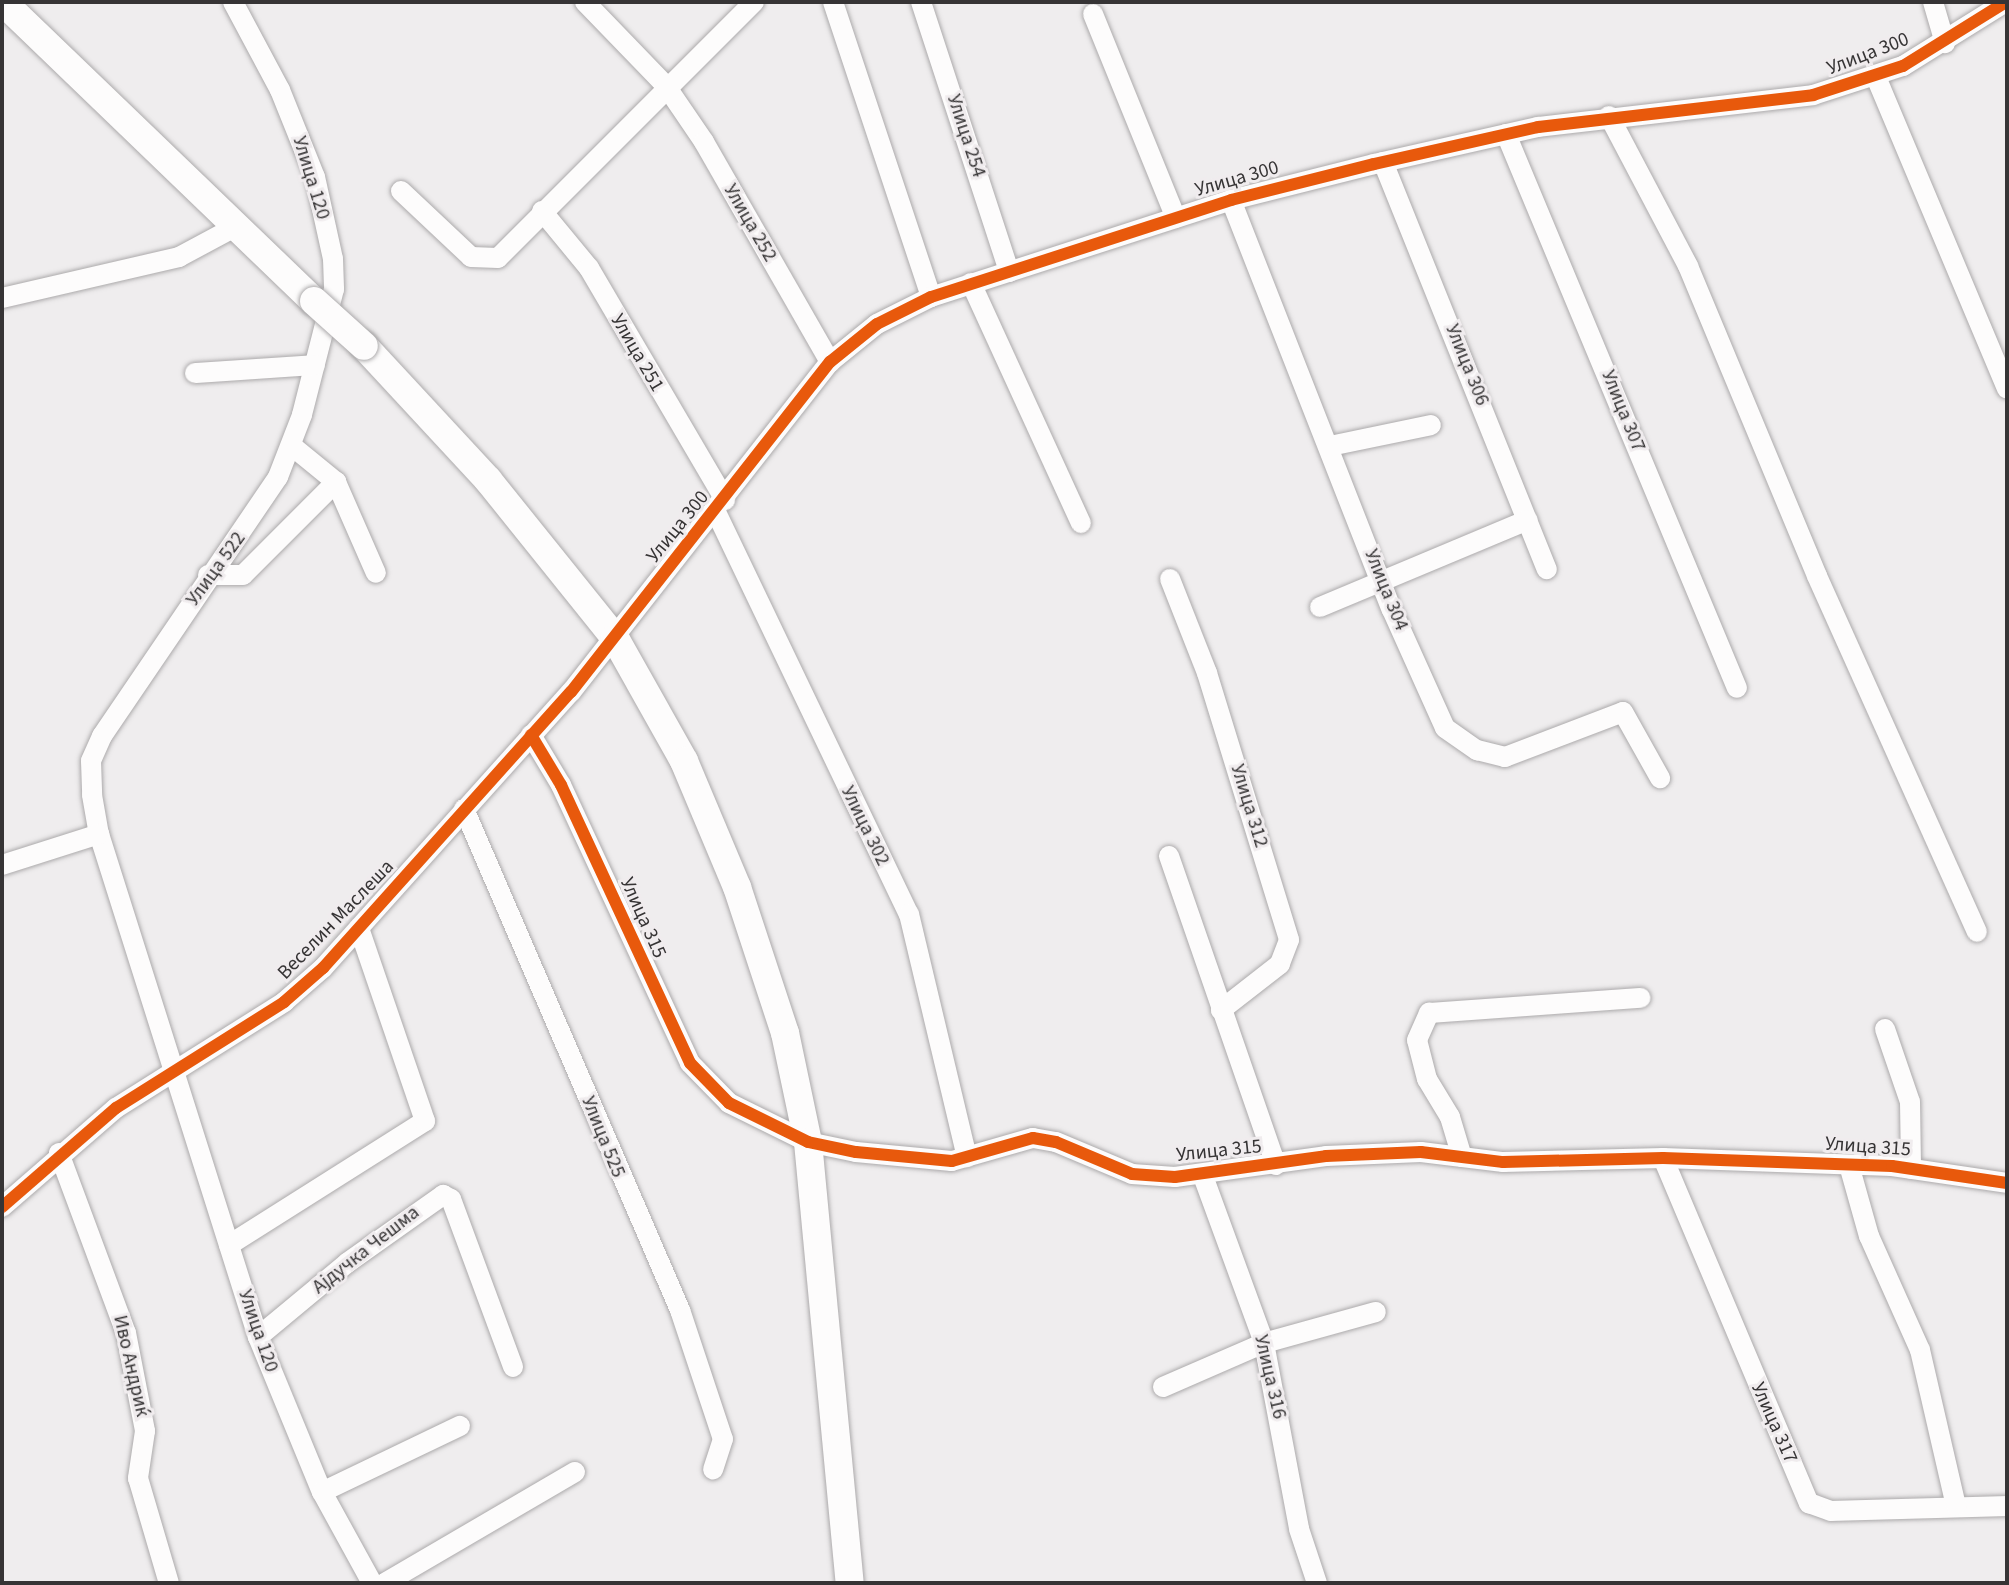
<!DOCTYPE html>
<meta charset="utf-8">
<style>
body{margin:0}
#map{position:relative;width:2009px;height:1585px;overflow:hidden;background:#efedee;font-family:"Source Sans 3",sans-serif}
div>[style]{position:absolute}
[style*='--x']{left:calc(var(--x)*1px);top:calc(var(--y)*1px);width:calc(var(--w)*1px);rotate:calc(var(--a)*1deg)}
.roads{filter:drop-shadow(0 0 2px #acaaab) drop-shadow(0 0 2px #acaaab)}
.minor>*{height:20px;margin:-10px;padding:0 10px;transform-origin:10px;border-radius:10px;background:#fdfcfc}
.secondary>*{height:28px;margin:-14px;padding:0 14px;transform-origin:14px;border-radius:14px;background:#fdfcfc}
.bridges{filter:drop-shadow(0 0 2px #acaaab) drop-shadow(0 0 2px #acaaab)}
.secondary-bridge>*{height:28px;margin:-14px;padding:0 14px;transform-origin:14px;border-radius:14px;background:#fdfcfc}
.cycleway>*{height:12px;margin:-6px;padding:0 6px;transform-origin:6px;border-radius:6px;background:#e8590c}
span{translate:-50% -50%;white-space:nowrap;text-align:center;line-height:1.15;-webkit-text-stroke:6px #f0ecee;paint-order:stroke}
.street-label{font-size:20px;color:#363435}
.frame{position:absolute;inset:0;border:4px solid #363435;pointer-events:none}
</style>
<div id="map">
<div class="roads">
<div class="minor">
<div style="--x:233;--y:2;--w:100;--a:61.9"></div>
<div style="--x:280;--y:90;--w:94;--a:68.1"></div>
<div style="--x:315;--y:177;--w:84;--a:77.6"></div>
<div style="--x:333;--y:259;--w:30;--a:88"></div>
<div style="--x:334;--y:289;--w:130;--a:104.3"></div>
<div style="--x:302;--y:415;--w:66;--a:111.2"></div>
<div style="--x:278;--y:477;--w:313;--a:124.2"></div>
<div style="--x:102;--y:736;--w:27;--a:114"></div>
<div style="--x:91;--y:761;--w:34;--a:88"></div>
<div style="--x:92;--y:795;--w:40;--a:80"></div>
<div style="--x:99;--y:834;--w:528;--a:72.46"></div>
<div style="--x:258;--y:1337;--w:168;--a:67.6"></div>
<div style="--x:322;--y:1492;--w:104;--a:61.2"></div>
<div style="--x:585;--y:2;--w:117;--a:46"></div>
<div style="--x:666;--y:86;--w:68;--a:55.8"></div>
<div style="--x:704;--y:142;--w:254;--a:60.2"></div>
<div style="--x:833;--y:2;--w:311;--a:71.6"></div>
<div style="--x:921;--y:2;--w:284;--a:71.9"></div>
<div style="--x:1933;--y:2;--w:43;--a:73.7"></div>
<div style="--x:1093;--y:14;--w:220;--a:67.9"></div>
<div style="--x:1876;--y:77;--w:338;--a:67.2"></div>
<div style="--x:1609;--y:116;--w:170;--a:62.2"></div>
<div style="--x:1688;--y:266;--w:336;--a:67.4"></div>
<div style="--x:1817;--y:576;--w:390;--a:65.8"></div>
<div style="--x:1506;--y:134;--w:600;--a:67.37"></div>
<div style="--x:1383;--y:162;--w:439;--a:68.1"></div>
<div style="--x:401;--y:191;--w:96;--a:43.3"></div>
<div style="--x:471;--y:257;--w:27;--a:2"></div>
<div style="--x:498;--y:258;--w:362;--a:-45"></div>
<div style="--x:1231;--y:200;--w:440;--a:68.6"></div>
<div style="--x:1392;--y:610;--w:129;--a:65.8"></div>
<div style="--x:1445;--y:728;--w:39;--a:35"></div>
<div style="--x:1477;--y:750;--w:29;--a:14"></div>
<div style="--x:1505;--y:757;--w:126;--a:-20.9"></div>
<div style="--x:1623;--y:712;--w:76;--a:60.7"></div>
<div style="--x:542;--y:211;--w:74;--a:50.5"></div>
<div style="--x:589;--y:268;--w:269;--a:59.6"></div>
<div style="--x:971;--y:283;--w:264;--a:65.4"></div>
<div style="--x:2;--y:298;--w:182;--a:-13"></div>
<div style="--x:179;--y:257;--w:64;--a:-28.2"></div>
<div style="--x:195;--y:373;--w:120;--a:-3.8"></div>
<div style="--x:292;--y:446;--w:57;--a:39.3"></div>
<div style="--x:336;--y:482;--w:99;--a:66.3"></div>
<div style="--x:1330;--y:446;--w:103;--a:-11.7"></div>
<div style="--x:716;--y:512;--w:446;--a:64.4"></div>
<div style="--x:909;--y:914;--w:250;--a:76.6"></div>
<div style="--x:208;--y:575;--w:35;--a:0"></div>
<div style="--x:243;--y:575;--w:132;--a:-45"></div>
<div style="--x:1170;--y:579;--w:101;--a:68.5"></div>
<div style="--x:1207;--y:673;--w:279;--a:72.9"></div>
<div style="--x:1289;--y:940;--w:26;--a:111"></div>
<div style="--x:1280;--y:964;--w:75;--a:142.1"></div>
<div style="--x:1320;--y:607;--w:225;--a:-22.7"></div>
<div style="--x:531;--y:735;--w:58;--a:59"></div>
<div style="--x:561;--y:785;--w:306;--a:65.1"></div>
<div style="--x:690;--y:1063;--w:56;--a:45.7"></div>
<div style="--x:729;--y:1103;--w:88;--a:26.3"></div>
<div style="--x:808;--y:1142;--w:49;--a:11.8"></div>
<div style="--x:856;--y:1152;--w:96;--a:5.4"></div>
<div style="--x:952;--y:1161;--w:84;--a:-15.9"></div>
<div style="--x:1033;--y:1138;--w:23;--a:10"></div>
<div style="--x:1056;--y:1142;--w:82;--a:22.8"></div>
<div style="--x:1132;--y:1174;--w:43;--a:4"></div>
<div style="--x:1175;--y:1177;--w:152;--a:-7.9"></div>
<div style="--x:1326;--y:1156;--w:95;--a:-2.4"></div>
<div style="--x:1421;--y:1152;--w:83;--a:7"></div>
<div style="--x:1503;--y:1162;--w:160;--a:-1.4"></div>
<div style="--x:1663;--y:1158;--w:229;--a:2"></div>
<div style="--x:1892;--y:1166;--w:116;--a:8.4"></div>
<div style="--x:464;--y:809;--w:546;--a:66.68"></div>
<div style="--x:680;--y:1310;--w:136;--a:71.6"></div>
<div style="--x:723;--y:1439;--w:32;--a:108"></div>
<div style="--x:1169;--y:856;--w:327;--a:70.9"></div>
<div style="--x:2;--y:865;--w:102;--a:-17.7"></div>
<div style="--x:1885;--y:1029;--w:77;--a:71.1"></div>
<div style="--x:1910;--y:1102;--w:67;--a:89.1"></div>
<div style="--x:59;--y:1153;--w:192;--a:69.6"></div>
<div style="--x:126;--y:1333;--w:100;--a:79"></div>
<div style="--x:145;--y:1431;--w:48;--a:98.5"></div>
<div style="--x:138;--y:1478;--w:109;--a:73.6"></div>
<div style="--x:1462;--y:1157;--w:42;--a:-106.7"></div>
<div style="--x:1450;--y:1117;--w:44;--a:-121.2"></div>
<div style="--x:1427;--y:1079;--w:40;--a:-104.4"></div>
<div style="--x:1417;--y:1040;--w:30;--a:-66"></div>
<div style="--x:1429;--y:1013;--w:212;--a:-4.1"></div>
<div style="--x:1663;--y:1158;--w:375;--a:67.1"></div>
<div style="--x:1809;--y:1503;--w:23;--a:20"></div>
<div style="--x:1831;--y:1511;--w:176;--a:-1.6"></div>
<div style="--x:1849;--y:1165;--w:74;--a:74.3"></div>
<div style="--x:1869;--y:1236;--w:125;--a:65.9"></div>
<div style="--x:1920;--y:1350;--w:160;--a:77"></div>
<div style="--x:1203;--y:1176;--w:178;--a:69.9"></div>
<div style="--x:1264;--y:1343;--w:189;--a:79.3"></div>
<div style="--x:1299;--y:1529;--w:57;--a:71.6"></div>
<div style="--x:2;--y:1207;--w:151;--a:-41"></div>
<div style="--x:116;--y:1108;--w:199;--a:-32.2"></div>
<div style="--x:284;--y:1002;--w:52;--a:-41.1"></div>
<div style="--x:323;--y:968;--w:371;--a:-48.1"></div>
<div style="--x:571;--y:692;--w:420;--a:-51.9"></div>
<div style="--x:830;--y:362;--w:60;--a:-39"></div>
<div style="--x:877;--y:324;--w:60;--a:-26.6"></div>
<div style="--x:931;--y:297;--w:315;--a:-17.9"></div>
<div style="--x:1231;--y:200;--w:147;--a:-14.1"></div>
<div style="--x:1374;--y:164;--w:168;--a:-12.7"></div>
<div style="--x:1538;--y:127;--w:277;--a:-6.6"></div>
<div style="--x:1813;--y:95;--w:95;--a:-17.9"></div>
<div style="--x:1903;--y:66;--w:121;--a:-31.9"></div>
<div style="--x:229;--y:1245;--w:232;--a:-32.3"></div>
<div style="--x:425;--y:1121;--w:204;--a:-108.9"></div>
<div style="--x:258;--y:1337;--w:116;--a:-39.7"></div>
<div style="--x:347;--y:1263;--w:118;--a:-35.3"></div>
<div style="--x:443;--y:1195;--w:9;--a:27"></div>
<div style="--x:451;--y:1199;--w:179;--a:69.7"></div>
<div style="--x:1163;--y:1387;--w:110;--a:-23.5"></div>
<div style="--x:1264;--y:1343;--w:116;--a:-15.5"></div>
<div style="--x:322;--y:1492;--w:153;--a:-25.6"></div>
<div style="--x:385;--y:1583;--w:220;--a:-30.3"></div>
</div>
<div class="secondary">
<div style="--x:3;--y:2;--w:431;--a:43.9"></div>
<div style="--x:364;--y:346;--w:183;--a:47.2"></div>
<div style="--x:488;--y:480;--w:203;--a:51.2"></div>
<div style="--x:615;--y:638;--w:141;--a:60.7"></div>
<div style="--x:684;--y:761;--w:137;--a:67.2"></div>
<div style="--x:737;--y:887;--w:154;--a:71.8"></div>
<div style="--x:785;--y:1033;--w:111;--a:78.1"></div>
<div style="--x:808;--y:1142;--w:443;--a:84.6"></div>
</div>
</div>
<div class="bridges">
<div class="secondary-bridge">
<div style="--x:314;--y:301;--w:67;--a:42"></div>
</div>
</div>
<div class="cycleway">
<div style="--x:531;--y:735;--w:58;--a:59"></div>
<div style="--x:561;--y:785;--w:306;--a:65.1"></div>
<div style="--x:690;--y:1063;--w:56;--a:45.7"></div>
<div style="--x:729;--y:1103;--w:88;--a:26.3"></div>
<div style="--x:808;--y:1142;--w:49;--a:11.8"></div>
<div style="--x:856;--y:1152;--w:96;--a:5.4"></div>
<div style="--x:952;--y:1161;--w:84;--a:-15.9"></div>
<div style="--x:1033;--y:1138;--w:23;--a:10"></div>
<div style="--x:1056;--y:1142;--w:82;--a:22.8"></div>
<div style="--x:1132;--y:1174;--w:43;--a:4"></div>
<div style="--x:1175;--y:1177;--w:152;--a:-7.9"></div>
<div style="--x:1326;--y:1156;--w:95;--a:-2.4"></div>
<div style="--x:1421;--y:1152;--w:83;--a:7"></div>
<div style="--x:1503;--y:1162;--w:160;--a:-1.4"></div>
<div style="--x:1663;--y:1158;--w:229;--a:2"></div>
<div style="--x:1892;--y:1166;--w:116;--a:8.4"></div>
<div style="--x:2;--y:1207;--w:151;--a:-41"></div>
<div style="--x:116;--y:1108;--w:199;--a:-32.2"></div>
<div style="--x:284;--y:1002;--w:52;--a:-41.1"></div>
<div style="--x:323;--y:968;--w:371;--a:-48.1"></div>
<div style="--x:571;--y:692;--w:420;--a:-51.9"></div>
<div style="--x:830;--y:362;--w:60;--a:-39"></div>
<div style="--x:877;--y:324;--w:60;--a:-26.6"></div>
<div style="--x:931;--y:297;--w:315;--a:-17.9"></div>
<div style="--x:1231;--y:200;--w:147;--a:-14.1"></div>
<div style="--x:1374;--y:164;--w:168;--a:-12.7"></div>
<div style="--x:1538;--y:127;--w:277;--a:-6.6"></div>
<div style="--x:1813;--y:95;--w:95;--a:-17.9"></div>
<div style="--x:1903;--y:66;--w:121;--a:-31.9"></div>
</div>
<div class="street-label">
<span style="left:1868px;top:54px;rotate:-21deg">Улица 300</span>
<span style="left:966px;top:136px;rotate:72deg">Улица 254</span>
<span style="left:311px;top:178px;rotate:73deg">Улица 120</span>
<span style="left:1237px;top:179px;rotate:-16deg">Улица 300</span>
<span style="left:750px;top:223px;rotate:60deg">Улица 252</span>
<span style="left:637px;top:353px;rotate:60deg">Улица 251</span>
<span style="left:1467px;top:365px;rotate:68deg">Улица 306</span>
<span style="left:1623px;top:411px;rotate:68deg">Улица 307</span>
<span style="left:678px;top:527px;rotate:-51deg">Улица 300</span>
<span style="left:216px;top:569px;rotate:-54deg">Улица 522</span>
<span style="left:1386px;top:590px;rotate:68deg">Улица 304</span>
<span style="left:1249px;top:806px;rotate:73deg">Улица 312</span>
<span style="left:865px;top:826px;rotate:64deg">Улица 302</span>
<span style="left:643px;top:918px;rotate:66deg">Улица 315</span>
<span style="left:336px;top:920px;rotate:-46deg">Веселин Маслеша</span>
<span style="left:603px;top:1137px;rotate:68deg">Улица 525</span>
<span style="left:1868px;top:1147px;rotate:4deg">Улица 315</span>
<span style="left:1219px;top:1151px;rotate:-6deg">Улица 315</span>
<span style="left:366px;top:1250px;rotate:-38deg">Ајдучка Чешма</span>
<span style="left:258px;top:1331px;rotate:71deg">Улица 120</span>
<span style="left:131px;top:1366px;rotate:77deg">Иво Андриќ</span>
<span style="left:1270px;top:1377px;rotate:77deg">Улица 316</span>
<span style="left:1774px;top:1423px;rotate:66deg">Улица 317</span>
</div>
<div class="frame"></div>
</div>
